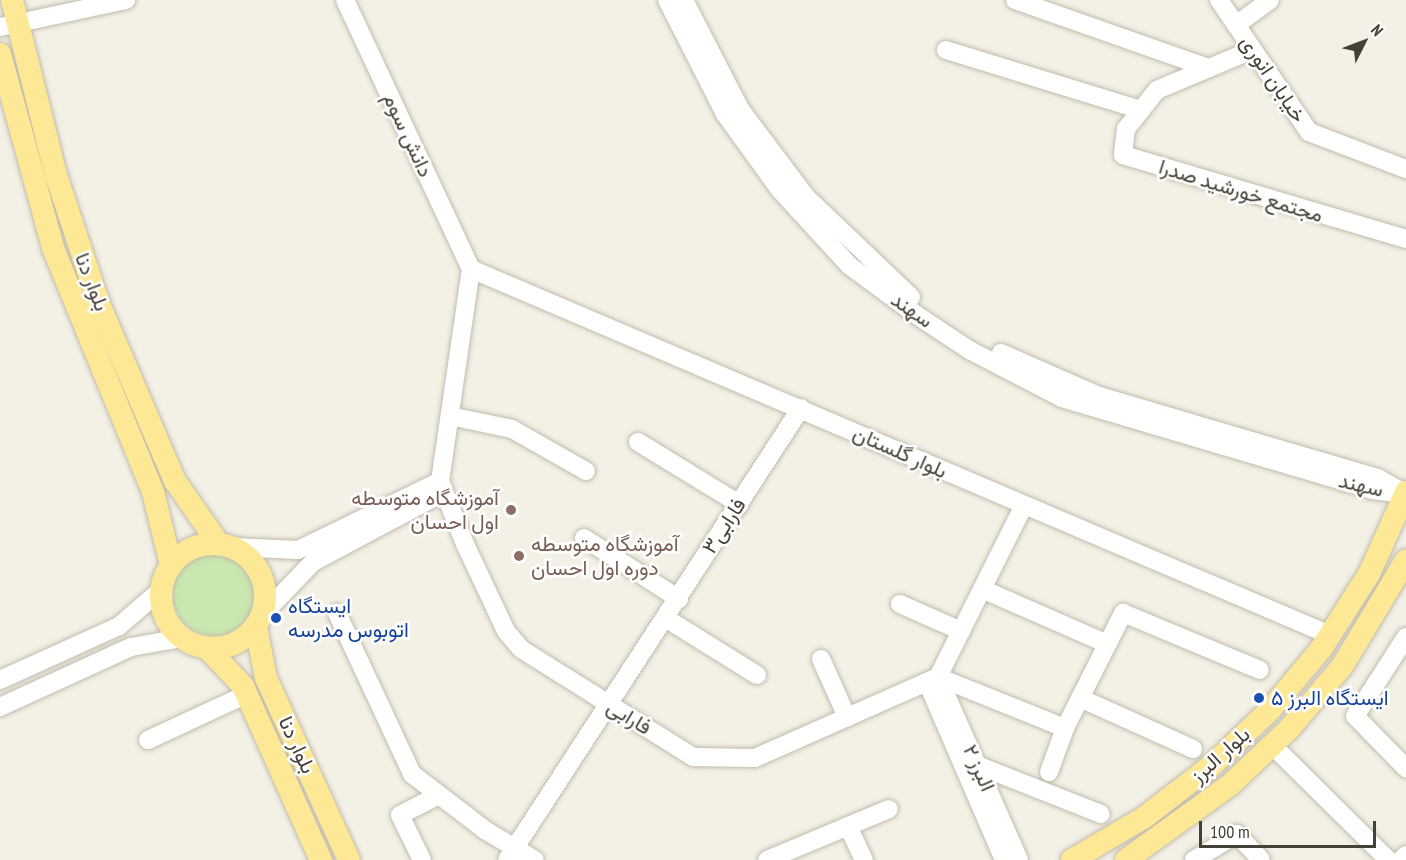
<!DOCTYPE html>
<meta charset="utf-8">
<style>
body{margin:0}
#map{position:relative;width:1406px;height:860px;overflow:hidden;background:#f3f0e6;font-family:"PT Sans Narrow",Vazirmatn,sans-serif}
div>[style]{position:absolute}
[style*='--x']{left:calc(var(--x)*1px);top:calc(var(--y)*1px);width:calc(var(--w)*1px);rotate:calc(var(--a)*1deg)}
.green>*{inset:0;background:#cae7af}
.round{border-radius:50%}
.roads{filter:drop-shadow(0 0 2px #c1bcac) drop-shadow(0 0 2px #c1bcac)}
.minor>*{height:18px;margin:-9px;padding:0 9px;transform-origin:9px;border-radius:9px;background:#fff}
.major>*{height:22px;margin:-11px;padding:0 11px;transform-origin:11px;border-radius:11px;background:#fde895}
.major>.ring{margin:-11px;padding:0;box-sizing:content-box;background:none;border:22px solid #fde895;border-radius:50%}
.dots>*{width:16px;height:16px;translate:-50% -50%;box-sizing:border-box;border:3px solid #fff;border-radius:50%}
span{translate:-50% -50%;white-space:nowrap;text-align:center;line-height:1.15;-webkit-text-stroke:5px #fff;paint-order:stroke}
.street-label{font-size:21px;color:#464136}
.education-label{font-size:21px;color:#785e54}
.right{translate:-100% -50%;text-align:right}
.left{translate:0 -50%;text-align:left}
.transit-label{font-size:21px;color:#164399}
.north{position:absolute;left:1334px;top:12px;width:60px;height:60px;-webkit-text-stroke:4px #fff;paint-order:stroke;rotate:48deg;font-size:16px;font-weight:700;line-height:24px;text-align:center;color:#464136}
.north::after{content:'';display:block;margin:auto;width:21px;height:27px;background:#464136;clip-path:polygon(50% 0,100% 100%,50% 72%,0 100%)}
.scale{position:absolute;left:1199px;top:821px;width:177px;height:27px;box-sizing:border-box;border:3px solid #464136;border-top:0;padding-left:8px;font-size:18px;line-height:21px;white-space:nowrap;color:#464136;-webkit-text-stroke:4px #fff;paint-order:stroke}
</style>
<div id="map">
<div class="green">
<div class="round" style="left:173px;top:554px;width:82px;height:82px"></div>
</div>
<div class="roads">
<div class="minor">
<div style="--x:345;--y:0;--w:297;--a:64.9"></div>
<div style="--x:667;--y:0;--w:128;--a:63"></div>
<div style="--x:725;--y:114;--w:94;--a:54.1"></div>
<div style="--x:780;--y:190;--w:103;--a:47.4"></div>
<div style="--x:850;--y:266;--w:81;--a:36.4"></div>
<div style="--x:915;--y:314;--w:67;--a:33.5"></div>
<div style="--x:971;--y:351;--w:102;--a:27.3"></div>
<div style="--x:1062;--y:398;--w:323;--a:16.5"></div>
<div style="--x:1372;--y:490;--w:34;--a:7"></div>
<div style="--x:684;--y:0;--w:123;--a:62.8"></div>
<div style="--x:740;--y:109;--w:110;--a:53.1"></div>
<div style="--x:806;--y:197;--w:145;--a:43.6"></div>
<div style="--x:1015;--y:0;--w:205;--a:19.4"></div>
<div style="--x:1219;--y:0;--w:160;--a:55.7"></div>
<div style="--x:1309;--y:132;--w:104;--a:20.9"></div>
<div style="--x:1236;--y:25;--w:42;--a:-36.3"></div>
<div style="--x:0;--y:27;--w:129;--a:-12.1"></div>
<div style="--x:946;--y:50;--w:204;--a:17.1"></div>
<div style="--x:1252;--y:50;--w:103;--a:157.2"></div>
<div style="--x:1157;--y:90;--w:50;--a:128.5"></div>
<div style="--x:1126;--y:129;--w:26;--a:97"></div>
<div style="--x:1123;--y:155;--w:295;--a:16.5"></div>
<div style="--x:471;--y:269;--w:214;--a:98.3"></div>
<div style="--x:440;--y:481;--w:68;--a:68.4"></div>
<div style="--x:465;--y:544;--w:96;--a:64.8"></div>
<div style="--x:506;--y:631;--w:23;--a:50"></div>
<div style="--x:521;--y:649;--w:203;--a:32.1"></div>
<div style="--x:693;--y:757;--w:62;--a:0.9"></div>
<div style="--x:755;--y:758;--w:200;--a:-23.9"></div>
<div style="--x:938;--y:677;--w:192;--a:-63.4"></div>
<div style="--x:471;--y:269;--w:934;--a:23.08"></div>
<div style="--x:1001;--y:353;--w:107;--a:23.7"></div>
<div style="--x:1099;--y:396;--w:291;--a:16.4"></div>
<div style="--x:1378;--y:478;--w:24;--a:30"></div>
<div style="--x:450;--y:416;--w:63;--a:11.8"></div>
<div style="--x:512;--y:429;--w:85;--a:29.6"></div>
<div style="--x:638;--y:442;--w:119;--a:31.5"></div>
<div style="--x:584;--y:538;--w:113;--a:32.7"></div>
<div style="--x:233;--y:547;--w:65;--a:2.6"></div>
<div style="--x:298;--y:550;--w:158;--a:-25.9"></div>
<div style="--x:982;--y:589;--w:137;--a:23.7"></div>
<div style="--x:900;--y:604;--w:67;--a:23.9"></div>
<div style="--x:337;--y:613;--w:178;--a:65"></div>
<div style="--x:412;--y:774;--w:92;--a:37.5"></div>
<div style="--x:485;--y:830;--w:58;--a:31"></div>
<div style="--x:262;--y:615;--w:74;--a:-46.1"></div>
<div style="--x:313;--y:562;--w:146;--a:-28.1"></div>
<div style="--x:667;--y:619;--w:106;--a:31.9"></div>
<div style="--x:1406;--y:637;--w:94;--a:122.8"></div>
<div style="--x:1355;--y:716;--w:73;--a:45.6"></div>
<div style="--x:821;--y:659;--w:64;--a:65.9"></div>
<div style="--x:938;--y:677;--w:137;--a:21.9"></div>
<div style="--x:1065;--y:728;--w:129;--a:-63.2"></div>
<div style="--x:1123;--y:613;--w:148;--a:22.6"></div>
<div style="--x:938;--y:677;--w:200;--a:66.1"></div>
<div style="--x:0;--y:680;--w:131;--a:-24.4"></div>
<div style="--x:119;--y:626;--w:55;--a:-40.6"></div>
<div style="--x:927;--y:682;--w:194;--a:66.6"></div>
<div style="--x:1080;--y:698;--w:124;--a:24.3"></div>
<div style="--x:0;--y:707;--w:144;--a:-24.6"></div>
<div style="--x:131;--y:647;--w:52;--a:-10"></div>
<div style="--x:148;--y:740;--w:109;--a:-24.9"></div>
<div style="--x:1273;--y:746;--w:162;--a:44.7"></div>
<div style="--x:977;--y:765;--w:133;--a:21.6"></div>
<div style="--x:1049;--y:772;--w:47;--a:-70"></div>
<div style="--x:848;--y:826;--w:38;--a:65"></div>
<div style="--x:422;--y:860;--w:50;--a:-116.1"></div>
<div style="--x:400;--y:815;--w:42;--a:-27.2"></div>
<div style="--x:507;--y:860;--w:539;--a:-56.96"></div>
<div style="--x:767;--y:860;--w:132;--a:-22.7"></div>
<div style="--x:1194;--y:860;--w:50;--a:-31.2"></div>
<div style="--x:1237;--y:834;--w:35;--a:47"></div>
<div style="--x:1401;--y:860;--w:7;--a:-45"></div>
</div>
<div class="major">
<div style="--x:12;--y:0;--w:180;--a:75.9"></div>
<div style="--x:56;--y:175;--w:136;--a:71.6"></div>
<div style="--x:99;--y:304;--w:193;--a:66.8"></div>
<div style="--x:175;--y:481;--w:77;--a:55.1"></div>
<div style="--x:0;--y:54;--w:201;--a:74.7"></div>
<div style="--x:53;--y:248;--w:264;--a:67.7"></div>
<div style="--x:153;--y:492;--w:75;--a:76.1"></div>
<div class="ring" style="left:161px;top:544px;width:82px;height:82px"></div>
<div style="--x:256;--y:627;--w:52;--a:78.9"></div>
<div style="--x:266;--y:678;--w:200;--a:65.5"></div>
<div style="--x:208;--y:649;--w:51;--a:46.6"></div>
<div style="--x:243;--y:686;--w:191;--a:65.9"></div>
<div style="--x:1072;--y:860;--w:85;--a:-30.5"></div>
<div style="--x:1145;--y:817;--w:85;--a:-37.8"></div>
<div style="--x:1212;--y:765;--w:80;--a:-43.5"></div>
<div style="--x:1270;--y:710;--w:80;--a:-50.1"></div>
<div style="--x:1321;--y:649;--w:89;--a:-57.4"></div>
<div style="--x:1369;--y:574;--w:90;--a:-65.7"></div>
<div style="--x:1126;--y:860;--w:128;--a:-35.8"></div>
<div style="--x:1230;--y:785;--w:83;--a:-43.5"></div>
<div style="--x:1290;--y:728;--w:82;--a:-49.9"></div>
<div style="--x:1343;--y:665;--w:122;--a:-59"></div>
</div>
</div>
<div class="dots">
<div style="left:511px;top:510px;background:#8d6e63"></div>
<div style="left:519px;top:556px;background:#8d6e63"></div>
<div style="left:276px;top:618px;background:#1a4fb4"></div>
<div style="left:1259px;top:698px;background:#1a4fb4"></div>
</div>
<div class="street-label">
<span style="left:1273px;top:79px;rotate:56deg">خیابان انوری</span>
<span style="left:408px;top:135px;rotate:65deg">دانش سوم</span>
<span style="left:1241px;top:191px;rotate:17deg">مجتمع خورشید صدرا</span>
<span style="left:92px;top:282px;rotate:69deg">بلوار دنا</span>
<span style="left:912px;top:310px;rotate:35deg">سهند</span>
<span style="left:900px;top:452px;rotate:24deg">بلوار گلستان</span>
<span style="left:1361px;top:485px;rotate:13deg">سهند</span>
<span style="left:724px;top:526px;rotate:-57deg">فارابی۳</span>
<span style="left:629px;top:717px;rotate:31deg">فارابی</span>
<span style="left:297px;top:745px;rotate:65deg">بلوار دنا</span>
<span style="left:1220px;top:755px;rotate:-42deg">بلوار البرز</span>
<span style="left:979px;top:768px;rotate:66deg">البرز ۲</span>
</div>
<div class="education-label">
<span class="right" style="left:499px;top:510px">آموزشگاه متوسطه<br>اول احسان</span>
<span class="left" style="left:531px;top:556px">آموزشگاه متوسطه<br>دوره اول احسان</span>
</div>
<div class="transit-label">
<span class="left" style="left:288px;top:618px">ایستگاه<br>اتوبوس مدرسه</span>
<span class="left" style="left:1271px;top:698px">ایستگاه البرز ۵</span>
</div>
<div class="north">N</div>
<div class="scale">100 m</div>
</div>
